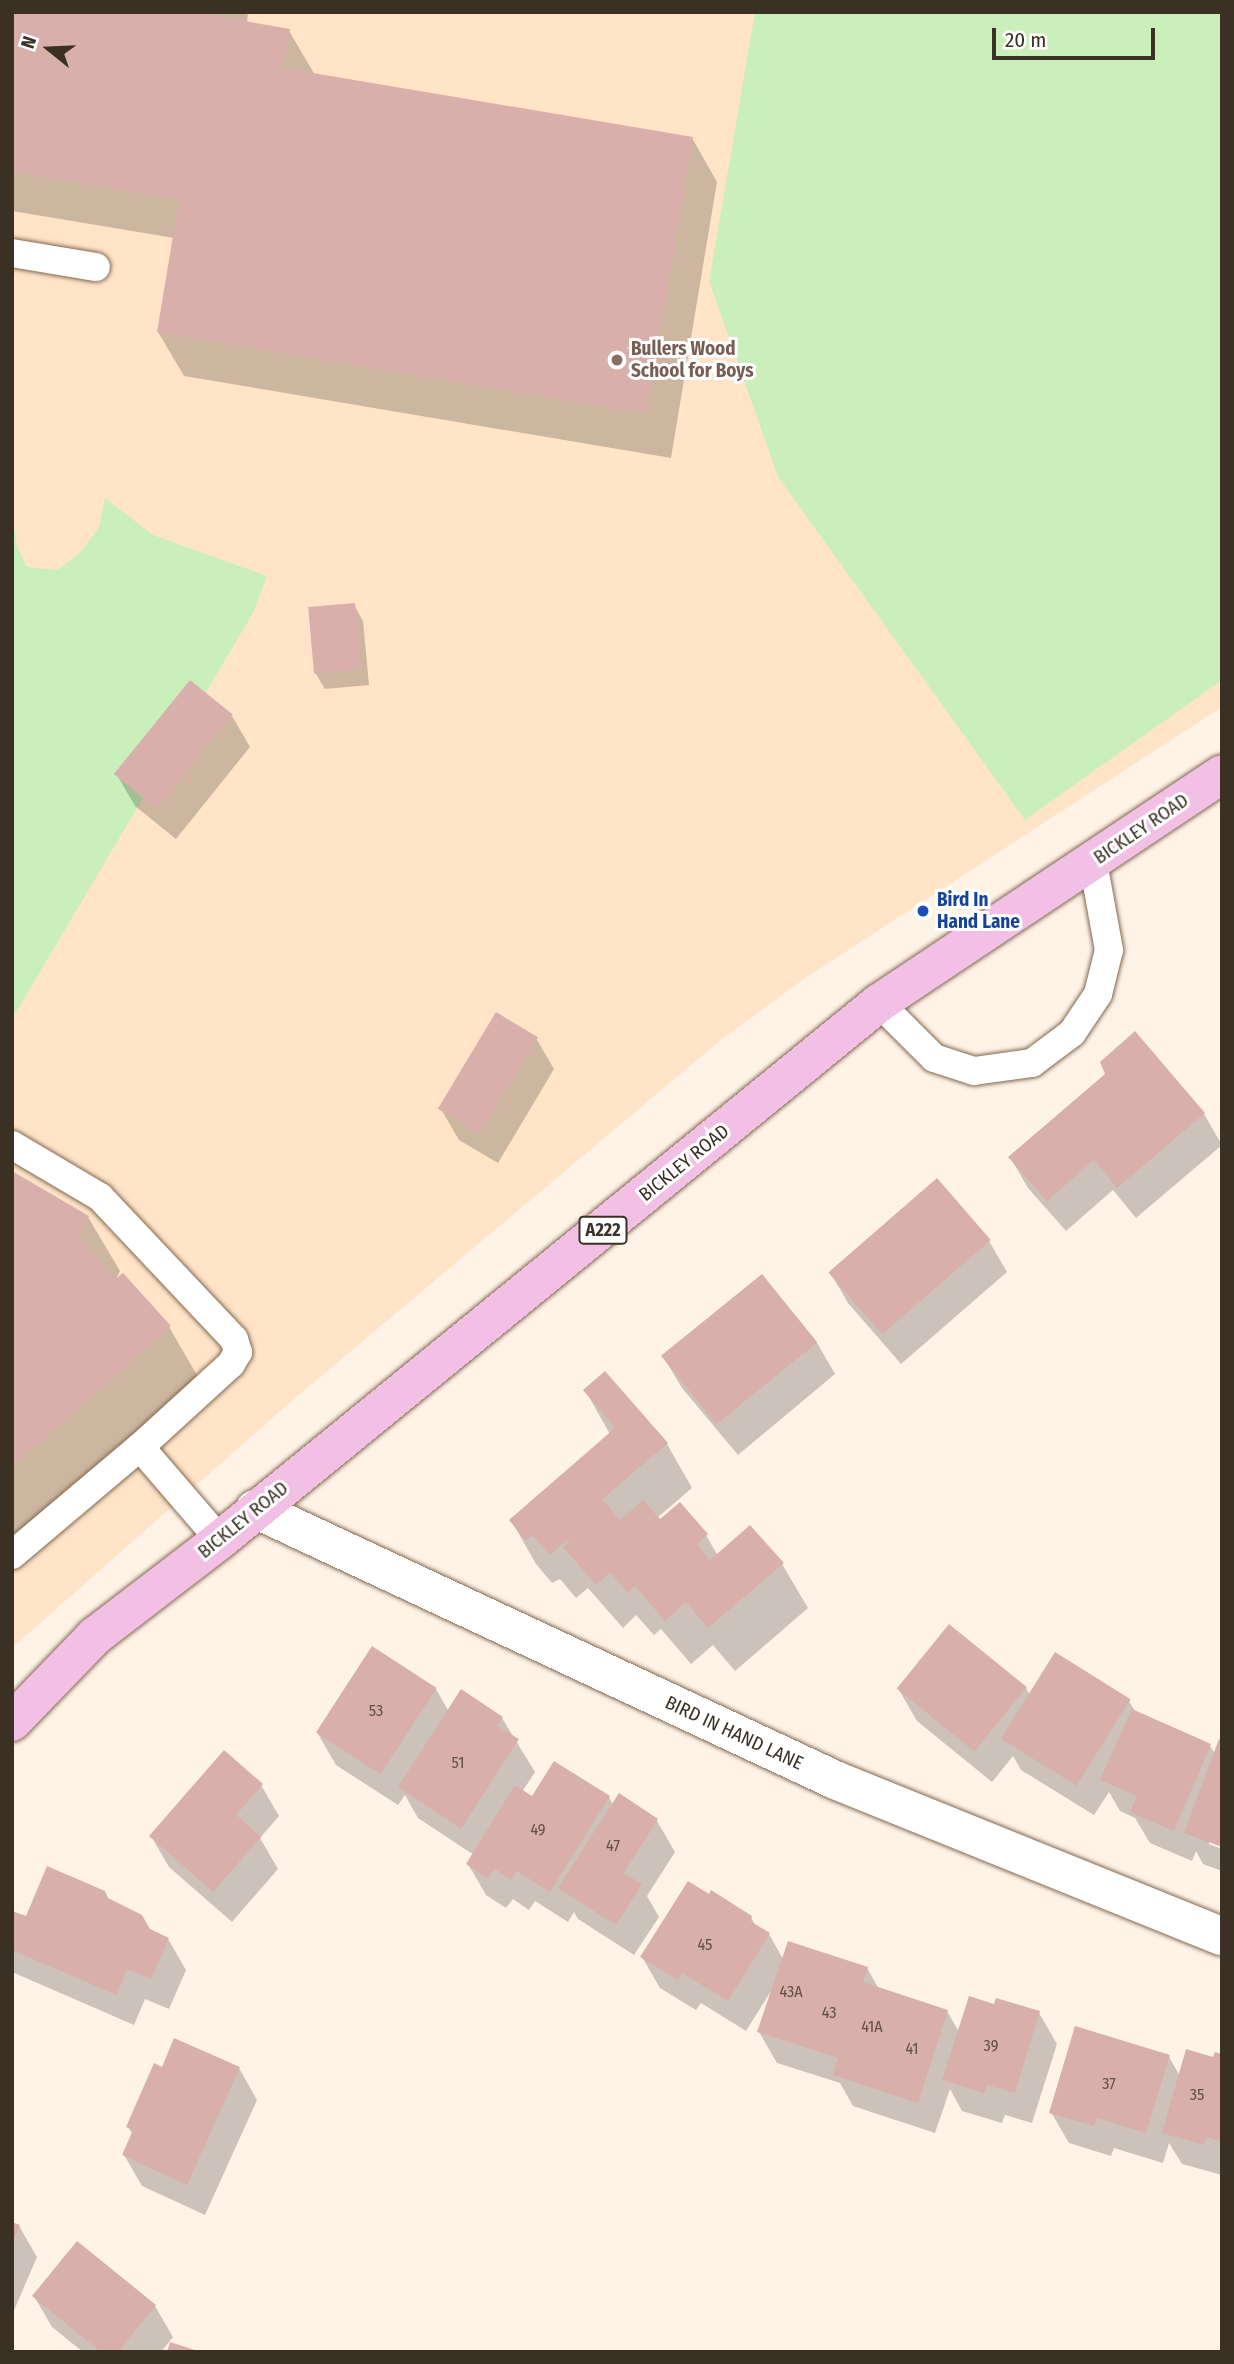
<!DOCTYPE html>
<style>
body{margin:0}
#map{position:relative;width:1234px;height:2364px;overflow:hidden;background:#fff3e8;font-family:"Fira Sans Condensed",sans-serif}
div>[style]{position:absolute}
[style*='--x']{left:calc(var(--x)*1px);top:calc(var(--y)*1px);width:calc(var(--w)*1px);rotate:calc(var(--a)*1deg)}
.built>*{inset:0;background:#ffe4c8}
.green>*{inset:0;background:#cbefbb}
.shadow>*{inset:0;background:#0003}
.building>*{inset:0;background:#d8afaa;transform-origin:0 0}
.roads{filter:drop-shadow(0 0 2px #826950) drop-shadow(0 0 2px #826950)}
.service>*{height:28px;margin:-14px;padding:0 14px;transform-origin:14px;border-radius:14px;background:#fff}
.minor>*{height:38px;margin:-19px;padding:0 19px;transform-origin:19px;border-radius:19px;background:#fff}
.primary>*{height:38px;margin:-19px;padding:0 19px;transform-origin:19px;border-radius:19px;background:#f2bfe5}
.dots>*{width:19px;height:19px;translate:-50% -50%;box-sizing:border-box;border:4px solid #fff;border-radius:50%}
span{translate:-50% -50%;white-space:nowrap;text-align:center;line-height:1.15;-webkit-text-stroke:6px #fff;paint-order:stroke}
.number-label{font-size:16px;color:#625046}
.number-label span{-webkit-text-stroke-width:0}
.shield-label span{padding:2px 5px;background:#fff;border:2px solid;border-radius:5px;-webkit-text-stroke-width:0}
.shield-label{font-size:18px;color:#3a3024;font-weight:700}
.education-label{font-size:19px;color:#785e54;font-weight:700}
.left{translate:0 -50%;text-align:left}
.street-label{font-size:19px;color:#3a3024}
.transit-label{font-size:19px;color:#164399;font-weight:700}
.frame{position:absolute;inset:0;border:14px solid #3a3024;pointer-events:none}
.north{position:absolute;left:14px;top:14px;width:70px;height:70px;-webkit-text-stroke:5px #fff;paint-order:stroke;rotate:288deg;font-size:19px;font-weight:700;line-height:28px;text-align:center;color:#3a3024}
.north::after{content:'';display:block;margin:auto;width:24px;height:32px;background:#3a3024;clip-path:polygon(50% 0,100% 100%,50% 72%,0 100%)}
.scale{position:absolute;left:992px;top:28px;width:163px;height:32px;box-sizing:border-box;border:4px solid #3a3024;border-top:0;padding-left:9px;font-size:21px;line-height:24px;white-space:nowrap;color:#3a3024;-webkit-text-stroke:5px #fff;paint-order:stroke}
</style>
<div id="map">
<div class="built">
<div style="clip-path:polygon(12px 12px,1222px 12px,1222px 707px,807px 977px,722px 1039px,287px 1405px,12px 1648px)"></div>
</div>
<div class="green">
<div style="clip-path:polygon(755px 12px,1222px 12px,1222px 680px,1025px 820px,778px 477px,709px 281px)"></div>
<div style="clip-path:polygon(105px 498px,153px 535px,267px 576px,253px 613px,12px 1019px,12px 514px,17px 546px,27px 567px,57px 570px,79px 554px,99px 527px)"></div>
</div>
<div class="shadow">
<div style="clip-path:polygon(12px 12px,248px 12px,247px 23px,289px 31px,315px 75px,692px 138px,717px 182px,671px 458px,184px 376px,158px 332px,174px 238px,12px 211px)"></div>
<div style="clip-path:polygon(354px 605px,363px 621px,369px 685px,325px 689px,316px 674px)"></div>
<div style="clip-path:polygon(232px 716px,250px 747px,176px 839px,135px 806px,117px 775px)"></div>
<div style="clip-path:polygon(1135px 1034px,1204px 1114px,1222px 1145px,1136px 1218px,1113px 1190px,1066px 1231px,1028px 1188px,1010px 1157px,1107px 1075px)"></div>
<div style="clip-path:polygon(536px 1038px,554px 1069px,498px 1163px,459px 1140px,441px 1109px)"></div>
<div style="clip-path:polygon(12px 1173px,88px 1217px,120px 1271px,115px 1281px,169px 1327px,201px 1382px,12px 1549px)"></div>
<div style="clip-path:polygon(989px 1241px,1007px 1272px,901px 1364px,848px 1303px,830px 1272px)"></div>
<div style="clip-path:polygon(817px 1343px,835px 1374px,738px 1455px,682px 1388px,664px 1358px)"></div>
<div style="clip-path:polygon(585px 1390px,667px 1444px,692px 1488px,657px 1518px,706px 1535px,718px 1556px,782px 1564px,808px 1608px,735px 1671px,713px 1645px,691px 1664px,661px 1629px,654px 1635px,636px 1615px,623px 1628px,588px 1588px,576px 1598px,560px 1579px,552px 1583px,536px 1564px,511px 1520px,610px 1434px)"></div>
<div style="clip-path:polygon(950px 1627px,1026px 1688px,1030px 1695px,1055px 1655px,1129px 1701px,1136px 1713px,1210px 1746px,1215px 1754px,1209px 1844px,1222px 1849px,1222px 1871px,1203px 1864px,1196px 1851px,1192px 1861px,1150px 1843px,1135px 1818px,1120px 1811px,1109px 1792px,1094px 1815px,1021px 1770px,1013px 1756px,992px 1782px,917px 1721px,899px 1690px)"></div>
<div style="clip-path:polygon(436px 1689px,449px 1712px,502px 1718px,535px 1772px,522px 1792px,533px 1799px,609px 1797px,613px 1805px,619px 1796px,657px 1821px,675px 1852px,647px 1896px,659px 1917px,634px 1955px,578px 1919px,574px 1912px,568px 1922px,535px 1901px,529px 1910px,513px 1899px,506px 1908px,486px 1895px,468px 1864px,474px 1855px,418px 1818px,405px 1795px,398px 1805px,336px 1765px,318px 1734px)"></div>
<div style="clip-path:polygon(261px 1785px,279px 1816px,260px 1838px,278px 1869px,232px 1922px,169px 1867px,151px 1836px)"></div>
<div style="clip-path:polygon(108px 1900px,149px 1930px,168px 1939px,186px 1970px,169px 2009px,145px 1999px,134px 2025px,12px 1972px,12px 1913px,26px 1919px)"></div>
<div style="clip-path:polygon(751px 1917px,756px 1927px,769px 1934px,783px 1959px,867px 1968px,879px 1989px,947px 2011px,959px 2032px,996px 2006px,1039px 2013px,1057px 2044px,1032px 2123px,1005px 2115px,1002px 2123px,962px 2111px,950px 2089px,935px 2133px,853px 2106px,840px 2083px,777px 2063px,759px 2032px,771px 1991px,746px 2031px,701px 2003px,696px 2010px,660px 1988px,642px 1957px)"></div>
<div style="clip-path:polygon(1222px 2055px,1222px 2175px,1182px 2164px,1169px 2143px,1163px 2163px,1114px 2148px,1111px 2156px,1069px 2143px,1051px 2112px,1169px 2057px,1180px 2076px)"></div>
<div style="clip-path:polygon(239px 2068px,257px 2100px,205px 2215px,142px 2186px,124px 2155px,133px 2135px,128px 2127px,163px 2070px)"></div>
<div style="clip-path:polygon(12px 2224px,19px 2226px,37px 2257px,12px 2315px)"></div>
<div style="clip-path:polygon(34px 2296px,155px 2306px,173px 2337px,161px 2352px,83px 2352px,52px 2327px)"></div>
</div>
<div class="building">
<div style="clip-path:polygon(12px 12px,216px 12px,216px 16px,290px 29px,283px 68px,693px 137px,646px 414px,157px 332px,179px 200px,12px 171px)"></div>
<div style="left:355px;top:603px;width:67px;height:47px;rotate:85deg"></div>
<div style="left:190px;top:680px;width:55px;height:121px;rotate:39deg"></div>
<div style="left:496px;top:1012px;width:49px;height:113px;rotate:31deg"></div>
<div style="clip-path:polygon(1135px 1031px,1205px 1113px,1117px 1188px,1094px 1160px,1047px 1201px,1008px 1157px,1105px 1074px,1100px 1062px)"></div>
<div style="clip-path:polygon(12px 1171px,89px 1216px,80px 1237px,115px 1279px,123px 1273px,171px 1326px,12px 1467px)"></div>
<div style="left:937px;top:1178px;width:82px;height:144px;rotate:49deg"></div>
<div style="left:762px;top:1274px;width:88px;height:130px;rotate:51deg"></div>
<div style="clip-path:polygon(605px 1371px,668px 1443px,602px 1499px,620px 1520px,643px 1500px,660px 1519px,680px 1502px,708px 1534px,697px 1544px,710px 1560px,750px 1525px,784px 1563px,708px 1628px,686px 1602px,665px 1621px,635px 1586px,628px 1593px,610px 1572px,596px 1585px,563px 1547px,570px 1542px,567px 1540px,550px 1555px,533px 1536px,525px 1540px,509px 1520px,615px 1428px,583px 1390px)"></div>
<div style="left:949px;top:1624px;width:100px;height:83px;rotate:39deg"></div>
<div style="left:372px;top:1646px;width:77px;height:103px;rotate:33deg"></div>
<div style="left:1055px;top:1652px;width:89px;height:102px;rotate:32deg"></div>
<div style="clip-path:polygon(461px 1689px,503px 1717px,497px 1726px,519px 1739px,461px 1829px,398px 1787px)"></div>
<div style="clip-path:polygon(1132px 1709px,1211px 1744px,1174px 1831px,1130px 1812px,1137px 1796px,1100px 1780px)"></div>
<div style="clip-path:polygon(1219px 1739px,1222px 1741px,1222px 1847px,1184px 1833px)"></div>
<div style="clip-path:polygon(224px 1750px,263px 1784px,236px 1815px,261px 1837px,213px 1892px,149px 1836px)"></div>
<div style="clip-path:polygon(554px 1761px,610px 1796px,550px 1892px,517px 1871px,511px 1880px,495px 1869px,488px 1878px,466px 1864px,515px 1785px,532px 1796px)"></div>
<div style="clip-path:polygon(619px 1793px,658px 1819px,624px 1873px,642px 1884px,616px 1925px,558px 1888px)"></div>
<div style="clip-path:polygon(47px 1866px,105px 1891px,108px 1898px,142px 1915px,150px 1929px,169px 1938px,151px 1979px,127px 1969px,117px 1995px,12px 1950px,12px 1911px,26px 1916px)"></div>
<div style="clip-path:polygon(688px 1881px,709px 1894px,711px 1890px,752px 1916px,750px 1921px,770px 1933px,728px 2001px,682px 1973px,678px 1980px,640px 1957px)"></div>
<div style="clip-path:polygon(788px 1941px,868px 1967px,863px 1982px,948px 2010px,918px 2103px,833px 2075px,838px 2058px,757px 2032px)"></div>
<div style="clip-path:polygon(969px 1996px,994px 2004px,996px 1998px,1040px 2011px,1015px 2093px,987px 2085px,984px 2093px,942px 2080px)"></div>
<div style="clip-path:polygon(1075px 2026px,1170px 2055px,1146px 2133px,1097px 2118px,1094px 2126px,1049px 2113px)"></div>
<div style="clip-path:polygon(174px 2038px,240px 2067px,187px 2185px,122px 2155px,133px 2130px,126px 2127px,154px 2063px,162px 2067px)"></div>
<div style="clip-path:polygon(1186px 2049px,1213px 2057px,1215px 2052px,1222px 2054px,1222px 2142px,1207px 2137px,1204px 2145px,1162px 2133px)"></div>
<div style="clip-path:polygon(12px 2222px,20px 2225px,12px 2243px)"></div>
<div style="clip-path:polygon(77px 2241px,156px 2305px,118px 2352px,101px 2352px,32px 2296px)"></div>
<div style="clip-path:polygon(170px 2342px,198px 2351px,198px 2352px,167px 2352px)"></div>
</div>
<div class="roads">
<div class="service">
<div style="--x:12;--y:253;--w:85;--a:9.5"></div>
<div style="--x:879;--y:1003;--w:78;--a:45"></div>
<div style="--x:934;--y:1058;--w:42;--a:18"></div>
<div style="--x:974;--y:1071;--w:59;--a:-7.9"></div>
<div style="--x:1032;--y:1063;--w:50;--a:-36.9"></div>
<div style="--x:1072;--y:1033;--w:47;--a:-56.3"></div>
<div style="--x:1098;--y:994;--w:45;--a:-76"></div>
<div style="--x:1109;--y:950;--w:89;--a:-100.3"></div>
<div style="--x:12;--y:1145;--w:102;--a:30.6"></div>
<div style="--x:100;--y:1197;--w:195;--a:46.7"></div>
<div style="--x:234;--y:1339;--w:14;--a:73"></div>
<div style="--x:238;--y:1352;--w:14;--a:120"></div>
<div style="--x:231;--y:1364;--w:123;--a:137.6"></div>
<div style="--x:12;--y:1555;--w:167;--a:-40.2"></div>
<div style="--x:140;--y:1447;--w:123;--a:49.3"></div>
</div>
<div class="minor">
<div style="--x:255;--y:1509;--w:640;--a:25.04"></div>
<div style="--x:835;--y:1780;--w:417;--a:22"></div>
</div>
<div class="primary">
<div style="--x:12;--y:1722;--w:120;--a:-46"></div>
<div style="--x:95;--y:1636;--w:158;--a:-37.5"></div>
<div style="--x:220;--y:1540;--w:850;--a:-39.18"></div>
<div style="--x:879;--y:1003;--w:412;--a:-33.7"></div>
</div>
</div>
<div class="dots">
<div style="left:617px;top:360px;background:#8d6e63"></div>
<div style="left:923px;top:911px;background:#1a4fb4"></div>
</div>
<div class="number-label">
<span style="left:376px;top:1711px">53</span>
<span style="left:458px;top:1763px">51</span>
<span style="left:538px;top:1830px">49</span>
<span style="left:613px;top:1846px">47</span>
<span style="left:705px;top:1945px">45</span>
<span style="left:791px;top:1992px">43A</span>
<span style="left:829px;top:2013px">43</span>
<span style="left:872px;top:2027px">41A</span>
<span style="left:991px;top:2046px">39</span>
<span style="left:912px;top:2049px">41</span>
<span style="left:1109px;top:2084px">37</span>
<span style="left:1197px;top:2095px">35</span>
</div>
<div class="shield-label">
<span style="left:603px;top:1230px">A222</span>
</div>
<div class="education-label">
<span class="left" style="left:631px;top:360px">Bullers Wood<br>School for Boys</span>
</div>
<div class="street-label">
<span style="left:1141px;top:829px;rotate:-34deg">BICKLEY ROAD</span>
<span style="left:684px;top:1163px;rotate:-39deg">BICKLEY ROAD</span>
<span style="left:243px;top:1520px;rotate:-39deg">BICKLEY ROAD</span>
<span style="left:734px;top:1733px;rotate:25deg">BIRD IN HAND LANE</span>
</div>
<div class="transit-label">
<span class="left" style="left:937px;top:911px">Bird In<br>Hand Lane</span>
</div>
<div class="frame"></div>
<div class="north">N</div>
<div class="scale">20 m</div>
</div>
